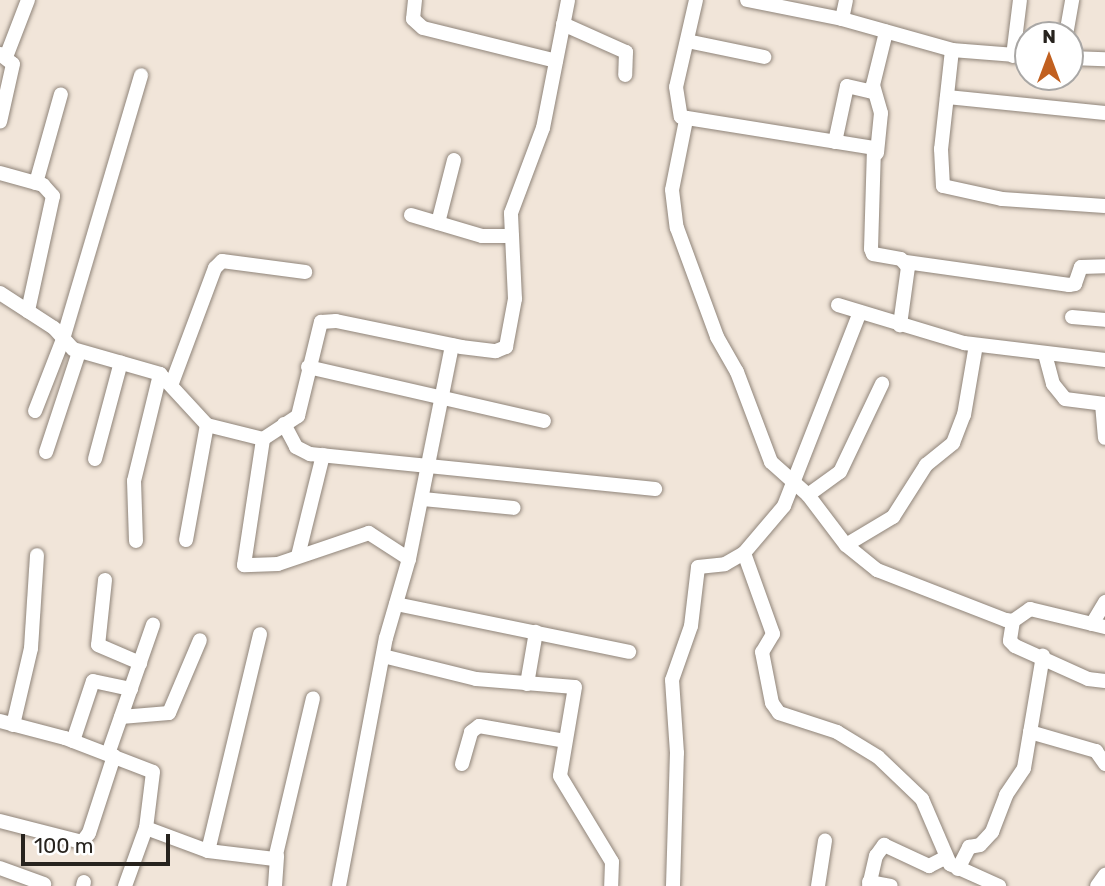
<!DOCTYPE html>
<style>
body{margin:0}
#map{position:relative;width:1105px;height:886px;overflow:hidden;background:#f1e5d9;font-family:Rubik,sans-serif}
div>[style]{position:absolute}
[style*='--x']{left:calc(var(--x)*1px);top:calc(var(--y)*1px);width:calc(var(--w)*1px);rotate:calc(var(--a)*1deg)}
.roads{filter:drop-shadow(0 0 2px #8f8479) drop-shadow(0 0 2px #8f8479)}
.minor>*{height:14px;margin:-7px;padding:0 7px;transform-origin:7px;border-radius:7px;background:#fff}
span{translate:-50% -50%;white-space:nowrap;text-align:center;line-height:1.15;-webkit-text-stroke:7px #fff;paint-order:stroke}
.north{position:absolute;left:1014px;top:21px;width:70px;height:70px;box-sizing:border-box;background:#fff;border:2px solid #a9a7a5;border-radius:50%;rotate:0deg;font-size:19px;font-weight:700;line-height:28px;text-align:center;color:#27231e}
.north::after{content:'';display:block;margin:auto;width:24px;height:32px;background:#c16020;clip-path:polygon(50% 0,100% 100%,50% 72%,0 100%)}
.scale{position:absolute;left:21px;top:834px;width:149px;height:32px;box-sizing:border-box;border:4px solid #27231e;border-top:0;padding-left:9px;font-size:21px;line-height:24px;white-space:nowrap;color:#27231e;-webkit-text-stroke:5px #fff;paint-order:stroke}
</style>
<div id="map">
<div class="roads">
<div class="minor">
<div style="--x:415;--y:0;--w:19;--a:96"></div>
<div style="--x:413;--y:19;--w:13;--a:42"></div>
<div style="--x:423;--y:28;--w:137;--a:13.9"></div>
<div style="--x:696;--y:0;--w:89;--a:102.9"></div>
<div style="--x:676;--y:87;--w:30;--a:81"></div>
<div style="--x:681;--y:117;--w:195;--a:9.1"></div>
<div style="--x:874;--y:148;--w:101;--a:91.7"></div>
<div style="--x:871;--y:249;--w:5;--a:68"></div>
<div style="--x:873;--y:254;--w:28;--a:10"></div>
<div style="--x:901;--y:259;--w:11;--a:49"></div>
<div style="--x:908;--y:267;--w:59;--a:97.9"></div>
<div style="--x:747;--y:0;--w:97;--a:11.3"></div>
<div style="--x:842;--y:19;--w:114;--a:15.7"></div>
<div style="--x:952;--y:50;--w:76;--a:4.5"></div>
<div style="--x:842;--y:19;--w:19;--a:-78"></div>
<div style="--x:563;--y:24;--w:69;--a:24"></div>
<div style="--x:626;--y:52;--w:23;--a:92"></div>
<div style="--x:1066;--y:35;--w:36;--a:-80"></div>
<div style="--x:687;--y:41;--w:79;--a:11.7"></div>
<div style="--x:952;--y:50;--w:100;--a:96.3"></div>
<div style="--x:941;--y:149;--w:37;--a:87"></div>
<div style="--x:943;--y:186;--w:60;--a:12.4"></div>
<div style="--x:1002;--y:199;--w:103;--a:3.9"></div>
<div style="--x:0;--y:54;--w:16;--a:38"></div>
<div style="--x:13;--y:64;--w:59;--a:102.6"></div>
<div style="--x:1013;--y:56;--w:56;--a:-82.9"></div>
<div style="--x:6;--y:57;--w:61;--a:-68.9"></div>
<div style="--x:1070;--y:58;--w:35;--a:2"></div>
<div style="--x:947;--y:97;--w:159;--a:5.8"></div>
<div style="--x:686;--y:120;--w:71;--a:101.3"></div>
<div style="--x:672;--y:190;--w:38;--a:83"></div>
<div style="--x:677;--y:228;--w:116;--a:69.8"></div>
<div style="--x:717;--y:337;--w:40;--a:60.3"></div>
<div style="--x:737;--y:372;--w:96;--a:69.3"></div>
<div style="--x:771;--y:462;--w:50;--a:41.7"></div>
<div style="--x:808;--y:495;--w:63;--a:52.8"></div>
<div style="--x:846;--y:545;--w:40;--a:39"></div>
<div style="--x:877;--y:570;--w:138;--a:21.2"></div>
<div style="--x:1006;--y:620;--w:7;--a:8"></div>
<div style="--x:1013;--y:621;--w:21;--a:-35"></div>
<div style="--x:1030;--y:609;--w:77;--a:13.5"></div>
<div style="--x:835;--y:142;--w:57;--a:-77.9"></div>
<div style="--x:847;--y:86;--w:26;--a:13"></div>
<div style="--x:877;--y:153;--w:40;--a:-84.3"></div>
<div style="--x:881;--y:113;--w:29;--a:-106"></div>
<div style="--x:873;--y:85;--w:55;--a:-76.2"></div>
<div style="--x:0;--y:173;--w:45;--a:15.6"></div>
<div style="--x:43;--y:185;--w:15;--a:48"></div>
<div style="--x:53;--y:196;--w:118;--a:102.3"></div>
<div style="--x:36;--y:183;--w:92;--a:-74.3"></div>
<div style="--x:411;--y:215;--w:74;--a:16.5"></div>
<div style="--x:482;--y:236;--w:30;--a:0"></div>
<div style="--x:438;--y:223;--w:65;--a:-75.7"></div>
<div style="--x:906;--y:262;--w:165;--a:8"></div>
<div style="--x:1069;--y:285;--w:6;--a:-9"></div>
<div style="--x:1075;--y:284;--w:18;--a:-71"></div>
<div style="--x:1081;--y:267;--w:24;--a:-2"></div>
<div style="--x:0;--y:293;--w:64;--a:32.9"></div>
<div style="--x:54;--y:328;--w:28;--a:48"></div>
<div style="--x:73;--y:349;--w:91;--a:16"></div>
<div style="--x:160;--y:374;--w:69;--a:47.3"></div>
<div style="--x:207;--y:425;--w:58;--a:14"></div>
<div style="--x:838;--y:305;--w:132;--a:16.8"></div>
<div style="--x:964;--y:343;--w:142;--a:6.9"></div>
<div style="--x:860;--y:312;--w:208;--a:111.4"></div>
<div style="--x:784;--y:506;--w:62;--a:130.4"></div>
<div style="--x:744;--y:553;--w:86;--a:70.3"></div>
<div style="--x:773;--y:634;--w:21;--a:121"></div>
<div style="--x:762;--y:652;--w:52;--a:78.9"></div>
<div style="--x:772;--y:703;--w:12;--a:55"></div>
<div style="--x:779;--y:713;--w:61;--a:18.1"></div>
<div style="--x:837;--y:732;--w:48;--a:31.4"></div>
<div style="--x:878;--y:757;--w:61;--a:43.7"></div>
<div style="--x:922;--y:799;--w:71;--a:66.7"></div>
<div style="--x:950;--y:864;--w:54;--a:24.2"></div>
<div style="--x:1072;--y:317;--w:33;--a:5"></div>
<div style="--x:1045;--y:354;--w:31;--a:75"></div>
<div style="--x:1053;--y:384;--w:19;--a:51"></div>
<div style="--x:1065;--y:399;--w:40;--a:7.1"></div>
<div style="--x:308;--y:367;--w:242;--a:12.9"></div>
<div style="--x:172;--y:383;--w:123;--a:-69.5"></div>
<div style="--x:215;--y:268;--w:10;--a:-45"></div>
<div style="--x:222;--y:261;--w:84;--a:7.5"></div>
<div style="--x:1102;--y:404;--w:34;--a:85"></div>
<div style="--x:35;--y:411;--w:77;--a:-68.7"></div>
<div style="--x:63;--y:339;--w:275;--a:-73.5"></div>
<div style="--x:284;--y:424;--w:26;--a:62"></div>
<div style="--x:296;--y:447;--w:16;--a:27"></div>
<div style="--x:310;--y:454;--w:347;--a:5.8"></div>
<div style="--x:46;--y:452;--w:105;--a:-71.7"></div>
<div style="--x:95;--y:459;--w:100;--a:-75"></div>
<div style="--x:808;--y:495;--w:39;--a:-36"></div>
<div style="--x:840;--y:472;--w:98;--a:-64.5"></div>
<div style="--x:423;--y:499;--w:91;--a:5.6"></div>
<div style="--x:186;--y:540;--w:117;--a:-79.7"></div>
<div style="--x:136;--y:541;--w:60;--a:-91.9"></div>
<div style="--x:134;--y:481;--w:110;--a:-76.3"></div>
<div style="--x:846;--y:545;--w:55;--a:-30.8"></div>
<div style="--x:893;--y:517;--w:62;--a:-57.6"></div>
<div style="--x:926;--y:465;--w:35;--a:-39"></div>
<div style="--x:953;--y:443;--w:30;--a:-69"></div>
<div style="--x:964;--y:415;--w:71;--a:-80.3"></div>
<div style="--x:298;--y:556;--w:104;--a:-76.1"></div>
<div style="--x:409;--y:559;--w:218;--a:-78.6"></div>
<div style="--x:105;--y:580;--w:65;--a:96.1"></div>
<div style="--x:98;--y:645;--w:46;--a:23.2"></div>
<div style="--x:396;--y:604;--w:238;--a:11.6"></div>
<div style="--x:1013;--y:621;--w:20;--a:99"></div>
<div style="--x:1010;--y:641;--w:7;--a:45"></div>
<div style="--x:1015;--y:646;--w:80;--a:24.3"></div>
<div style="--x:1088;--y:679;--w:17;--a:7"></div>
<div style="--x:1092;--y:624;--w:26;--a:-59"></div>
<div style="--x:383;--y:656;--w:96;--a:13.9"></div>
<div style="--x:476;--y:679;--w:99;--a:4.6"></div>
<div style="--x:575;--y:687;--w:90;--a:99.6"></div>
<div style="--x:560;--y:776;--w:100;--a:58.8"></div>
<div style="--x:612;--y:862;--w:24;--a:92"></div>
<div style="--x:527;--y:684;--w:53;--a:-80.2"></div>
<div style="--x:121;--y:717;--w:48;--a:-4.8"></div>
<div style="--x:169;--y:713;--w:79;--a:-67"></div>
<div style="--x:0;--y:721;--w:67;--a:14.7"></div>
<div style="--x:65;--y:738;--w:94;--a:21.1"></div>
<div style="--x:153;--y:772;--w:56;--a:97.1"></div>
<div style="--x:146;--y:828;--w:62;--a:109.9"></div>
<div style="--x:13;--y:725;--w:79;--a:-76.8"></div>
<div style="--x:31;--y:648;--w:93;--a:-86.3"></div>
<div style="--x:1030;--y:732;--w:69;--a:16.1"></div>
<div style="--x:1096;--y:751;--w:16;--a:55"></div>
<div style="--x:73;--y:741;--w:63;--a:-71.6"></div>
<div style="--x:93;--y:681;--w:39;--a:12"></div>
<div style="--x:108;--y:754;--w:137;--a:-70.8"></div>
<div style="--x:462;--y:764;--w:33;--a:-74"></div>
<div style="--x:471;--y:732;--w:10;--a:-37"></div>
<div style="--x:479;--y:726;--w:87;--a:9.9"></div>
<div style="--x:0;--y:821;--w:85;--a:14.4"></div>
<div style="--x:82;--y:842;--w:11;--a:-52"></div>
<div style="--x:89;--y:833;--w:81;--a:-72"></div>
<div style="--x:146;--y:828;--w:66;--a:20.4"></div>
<div style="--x:208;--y:851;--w:67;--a:6.8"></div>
<div style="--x:275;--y:859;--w:165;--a:-76.7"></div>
<div style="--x:208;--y:851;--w:223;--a:-76.5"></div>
<div style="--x:0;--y:868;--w:47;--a:20"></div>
<div style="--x:958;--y:869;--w:25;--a:-63"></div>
<div style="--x:969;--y:847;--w:11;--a:-10"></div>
<div style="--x:980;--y:845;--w:18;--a:-47"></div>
<div style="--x:992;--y:832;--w:40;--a:-69"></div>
<div style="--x:1006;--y:795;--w:32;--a:-56"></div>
<div style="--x:1024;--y:768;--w:114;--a:-80.4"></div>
<div style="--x:869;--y:882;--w:22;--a:10"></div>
<div style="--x:83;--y:886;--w:4;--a:-76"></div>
<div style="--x:275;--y:886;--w:30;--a:-86"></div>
<div style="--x:339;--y:886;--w:252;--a:-79.3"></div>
<div style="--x:386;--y:638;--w:82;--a:-73.8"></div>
<div style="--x:409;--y:559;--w:48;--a:-147"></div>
<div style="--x:369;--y:533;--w:96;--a:161.2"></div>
<div style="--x:278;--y:564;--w:34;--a:178"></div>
<div style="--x:244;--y:565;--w:127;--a:-81.4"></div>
<div style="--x:263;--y:439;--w:42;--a:-33.3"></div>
<div style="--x:298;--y:416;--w:97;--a:-76.3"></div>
<div style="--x:321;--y:322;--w:15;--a:-4"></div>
<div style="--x:336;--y:321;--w:128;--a:11.7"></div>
<div style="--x:461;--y:347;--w:35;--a:7"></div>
<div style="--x:496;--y:351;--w:11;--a:-22"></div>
<div style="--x:506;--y:347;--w:49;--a:-79.4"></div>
<div style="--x:515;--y:299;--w:86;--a:-92.7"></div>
<div style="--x:511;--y:213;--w:91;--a:-69.4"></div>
<div style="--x:543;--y:128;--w:130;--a:-78.9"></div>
<div style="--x:673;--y:886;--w:133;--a:-88.3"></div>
<div style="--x:677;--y:753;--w:73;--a:-93.9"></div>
<div style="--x:672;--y:680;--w:57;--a:-70.6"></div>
<div style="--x:691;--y:626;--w:59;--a:-83.2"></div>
<div style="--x:698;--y:567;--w:27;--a:-6"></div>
<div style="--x:725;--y:564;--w:22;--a:-30"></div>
<div style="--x:818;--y:886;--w:46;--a:-81.2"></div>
<div style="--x:869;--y:886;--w:31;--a:-77"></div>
<div style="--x:876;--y:856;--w:14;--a:-54"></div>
<div style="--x:884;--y:845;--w:50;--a:25"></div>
<div style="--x:929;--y:866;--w:18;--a:-27"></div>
<div style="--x:1097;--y:886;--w:14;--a:-54"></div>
</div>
</div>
<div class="north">N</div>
<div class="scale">100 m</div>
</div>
